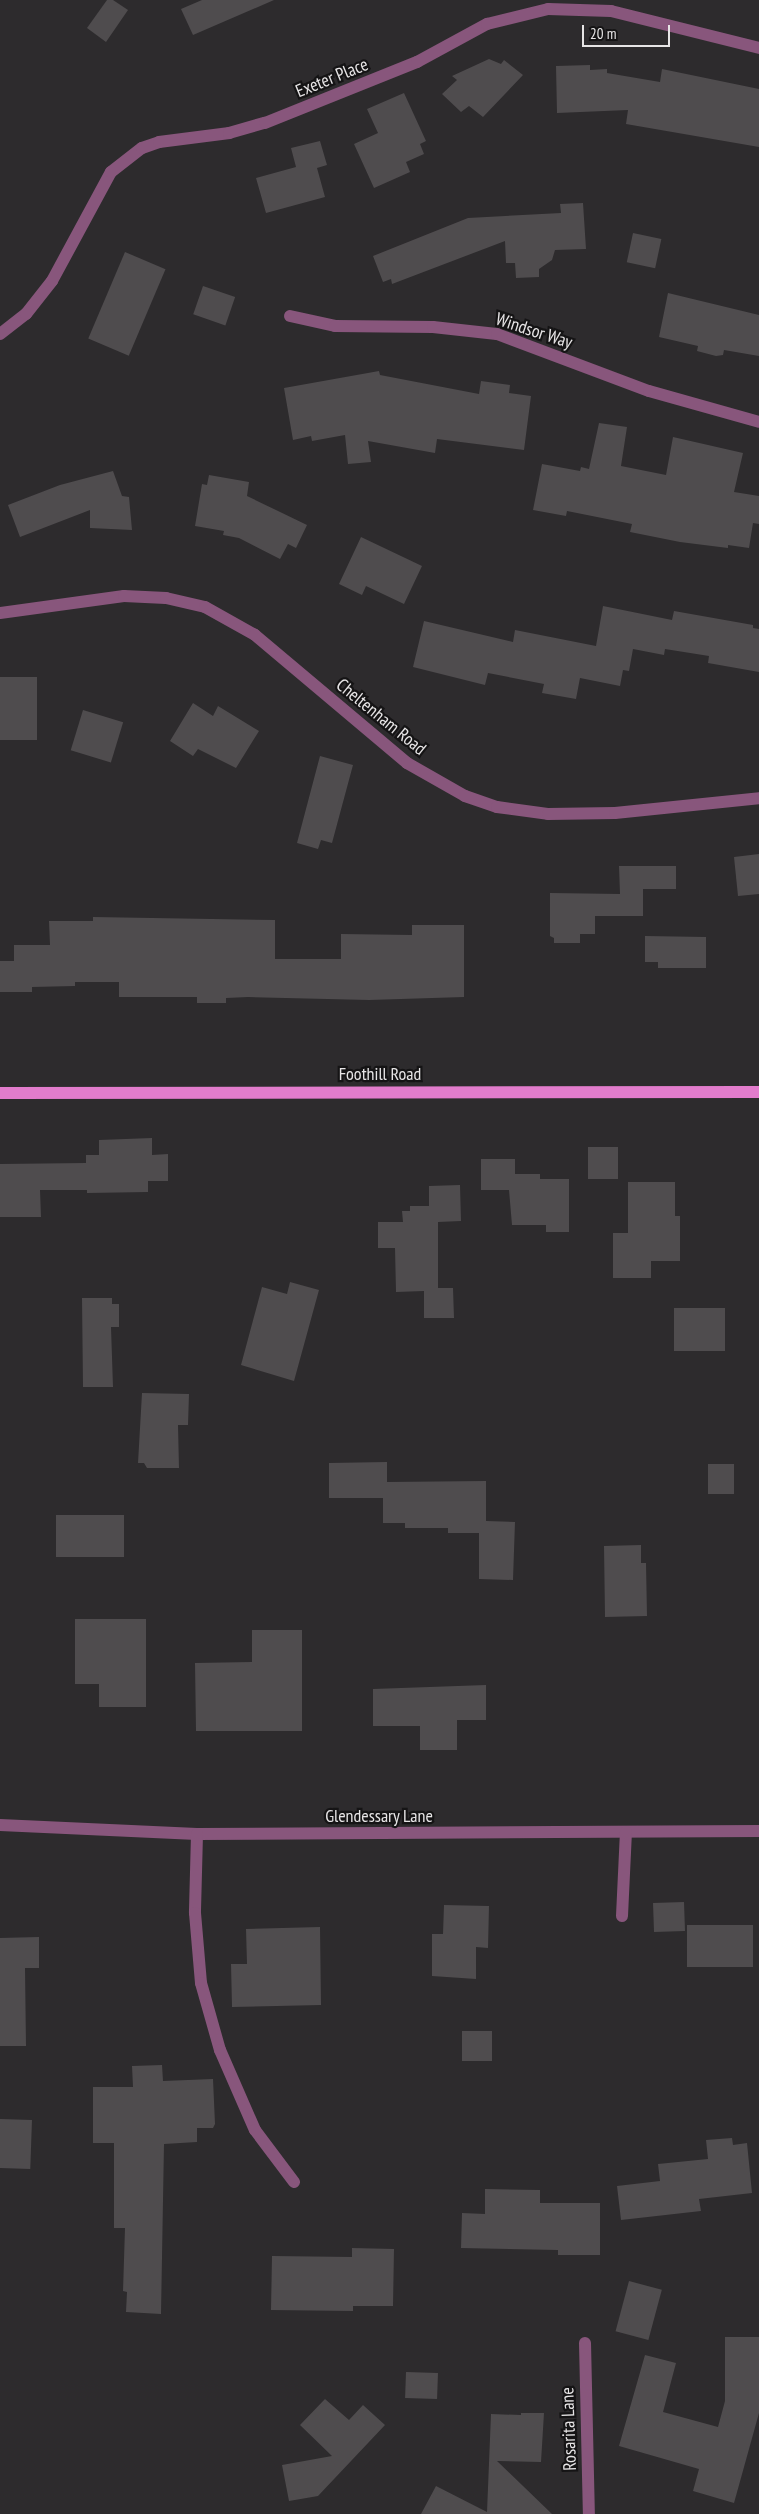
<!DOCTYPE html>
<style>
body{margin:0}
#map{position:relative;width:759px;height:2514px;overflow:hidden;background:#2d2b2d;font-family:"PT Sans Narrow",sans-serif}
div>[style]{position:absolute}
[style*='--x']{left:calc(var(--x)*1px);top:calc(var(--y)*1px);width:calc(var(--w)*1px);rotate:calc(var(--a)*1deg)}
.building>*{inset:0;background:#4f4c4e;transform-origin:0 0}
.minor>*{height:12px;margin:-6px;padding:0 6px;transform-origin:6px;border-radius:6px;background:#88567c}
.major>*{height:12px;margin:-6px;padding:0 6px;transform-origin:6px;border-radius:6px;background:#e27ccc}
span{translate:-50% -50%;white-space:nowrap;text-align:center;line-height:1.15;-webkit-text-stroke:4.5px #151415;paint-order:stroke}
.street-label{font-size:18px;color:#e7e5e6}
.scale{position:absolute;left:582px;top:25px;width:88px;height:22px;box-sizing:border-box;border:2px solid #e7e5e6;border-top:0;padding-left:6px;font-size:15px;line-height:18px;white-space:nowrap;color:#e7e5e6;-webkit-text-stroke:4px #151415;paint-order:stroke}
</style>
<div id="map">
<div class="building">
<div style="clip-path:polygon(107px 0,113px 0,128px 10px,106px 42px,87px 28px)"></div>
<div style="clip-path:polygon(202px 0,274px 0,193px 35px,181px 9px)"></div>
<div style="clip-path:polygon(489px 59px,501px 64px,504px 60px,523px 75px,483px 117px,469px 106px,461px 112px,442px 94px,457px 80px,452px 76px)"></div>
<div style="clip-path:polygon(590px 65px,590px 70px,607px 69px,607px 73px,660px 82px,662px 69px,759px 89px,759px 147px,626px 124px,628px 110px,557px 113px,556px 66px)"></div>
<div style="clip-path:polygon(404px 93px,426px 141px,420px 144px,424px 154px,406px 162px,410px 172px,374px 188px,354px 144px,378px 133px,367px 109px)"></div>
<div style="clip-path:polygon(320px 141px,327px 165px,317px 168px,325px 197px,266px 213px,256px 178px,296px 167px,291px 148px)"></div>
<div style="clip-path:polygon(583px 203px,586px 249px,555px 250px,552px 260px,539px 269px,539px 277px,516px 278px,515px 263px,506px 263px,505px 241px,392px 284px,391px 279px,383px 282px,373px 256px,468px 218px,561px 213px,560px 204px)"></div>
<div style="left:633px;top:233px;width:29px;height:30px;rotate:12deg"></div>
<div style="left:125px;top:252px;width:44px;height:94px;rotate:23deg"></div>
<div style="left:203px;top:286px;width:34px;height:30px;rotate:19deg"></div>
<div style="clip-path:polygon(668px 293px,759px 315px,759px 356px,724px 350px,723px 355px,716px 356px,697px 351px,698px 346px,659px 337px)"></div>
<div style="clip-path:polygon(379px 371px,380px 375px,479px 394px,481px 381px,510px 385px,509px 393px,531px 396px,524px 450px,437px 439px,435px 453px,368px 441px,371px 462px,348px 464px,345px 435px,312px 441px,311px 436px,293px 440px,284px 388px)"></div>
<div style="clip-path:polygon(599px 423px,627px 427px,621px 466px,666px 475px,673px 437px,743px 453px,734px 492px,759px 496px,759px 524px,753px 523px,749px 548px,728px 545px,728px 548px,680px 542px,630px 532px,632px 524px,567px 511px,566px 516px,533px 510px,542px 464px,580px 471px,581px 467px,589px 469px)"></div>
<div style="clip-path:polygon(113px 471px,122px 496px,129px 497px,132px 530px,90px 528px,90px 510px,20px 537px,8px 505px,60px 485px)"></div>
<div style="clip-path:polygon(209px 475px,249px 482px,247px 496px,307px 525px,296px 548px,288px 544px,280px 559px,239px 538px,223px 535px,224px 531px,195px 526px,202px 484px,207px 485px)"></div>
<div style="clip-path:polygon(361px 537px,422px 566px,404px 604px,366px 586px,362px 595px,339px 584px)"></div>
<div style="clip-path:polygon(603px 606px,672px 620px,674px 611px,753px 625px,753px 628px,759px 629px,759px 672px,708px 663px,709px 656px,665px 649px,664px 655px,633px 649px,629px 671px,623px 670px,620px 686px,580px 678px,576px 699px,542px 693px,544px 684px,488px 673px,485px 685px,413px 667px,424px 621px,513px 642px,515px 630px,596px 646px)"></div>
<div style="left:0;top:677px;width:37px;height:63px"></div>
<div style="clip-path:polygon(193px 703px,213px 716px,218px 706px,259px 731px,236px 768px,198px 749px,193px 756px,170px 741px)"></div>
<div style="left:83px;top:710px;width:42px;height:42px;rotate:17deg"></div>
<div style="clip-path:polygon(320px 756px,353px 765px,332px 843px,321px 840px,318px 849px,297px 843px)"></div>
<div style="clip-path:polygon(759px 854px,759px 894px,738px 896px,734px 857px)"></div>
<div style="clip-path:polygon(619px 866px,676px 866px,676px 889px,643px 889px,643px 916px,595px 916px,595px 934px,580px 934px,580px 943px,554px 943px,554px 938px,550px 936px,550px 893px,620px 894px)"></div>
<div style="clip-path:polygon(93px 917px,275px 920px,275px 959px,341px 959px,341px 934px,412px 935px,412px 925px,464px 925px,464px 997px,369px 1000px,248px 997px,226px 998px,226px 1003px,197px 1003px,197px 997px,119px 997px,119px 982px,75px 982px,75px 986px,32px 987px,32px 992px,0 992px,0 961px,14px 961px,14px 945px,50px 945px,49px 921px,93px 921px)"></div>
<div style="clip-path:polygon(645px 936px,706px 937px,706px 968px,658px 968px,658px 962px,645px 962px)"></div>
<div style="clip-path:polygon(152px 1138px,152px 1155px,168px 1154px,168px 1181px,148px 1181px,148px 1192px,87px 1193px,87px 1190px,40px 1190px,41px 1217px,0 1217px,0 1164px,86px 1163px,86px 1155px,99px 1155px,99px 1140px)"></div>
<div style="left:588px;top:1147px;width:30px;height:32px"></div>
<div style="clip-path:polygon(481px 1159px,515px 1159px,515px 1174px,540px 1174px,540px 1179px,569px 1179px,569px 1232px,546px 1232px,546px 1225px,512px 1225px,509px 1190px,481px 1190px)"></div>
<div style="clip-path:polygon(628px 1182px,675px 1182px,675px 1216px,680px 1216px,680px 1261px,651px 1261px,651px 1278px,613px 1278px,613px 1233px,628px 1233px)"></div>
<div style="clip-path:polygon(460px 1185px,461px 1221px,438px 1222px,438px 1288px,453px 1288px,454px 1318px,424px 1318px,424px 1291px,396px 1292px,395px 1248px,378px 1248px,378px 1222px,403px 1222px,402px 1211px,410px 1211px,410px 1206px,429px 1206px,429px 1186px)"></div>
<div style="clip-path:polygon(290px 1282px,319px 1290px,294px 1381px,241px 1365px,262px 1287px,287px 1294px)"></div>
<div style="clip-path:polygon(82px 1298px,112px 1298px,112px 1304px,119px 1304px,119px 1327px,111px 1327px,113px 1387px,83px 1387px)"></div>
<div style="left:674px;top:1308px;width:51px;height:43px"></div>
<div style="clip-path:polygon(142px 1393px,189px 1394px,188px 1425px,178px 1425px,179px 1468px,147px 1468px,144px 1463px,138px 1463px)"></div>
<div style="clip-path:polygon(387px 1462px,387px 1482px,486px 1481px,486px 1521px,515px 1522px,513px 1580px,479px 1579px,479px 1533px,448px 1533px,448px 1528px,405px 1528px,405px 1523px,383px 1523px,383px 1498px,329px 1498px,329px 1463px)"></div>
<div style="left:708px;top:1464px;width:26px;height:30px"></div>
<div style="left:56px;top:1515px;width:68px;height:42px"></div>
<div style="clip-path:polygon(641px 1545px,641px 1563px,646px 1563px,647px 1616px,605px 1617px,604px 1546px)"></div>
<div style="clip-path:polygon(75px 1619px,146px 1619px,146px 1707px,99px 1707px,99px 1684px,75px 1684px)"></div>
<div style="clip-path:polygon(252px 1630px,302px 1630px,302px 1731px,196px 1731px,195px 1663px,252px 1662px)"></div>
<div style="clip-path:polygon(486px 1685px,486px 1720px,457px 1720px,457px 1750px,420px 1750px,420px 1726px,373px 1726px,373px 1689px)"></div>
<div style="left:684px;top:1902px;width:29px;height:31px;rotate:88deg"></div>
<div style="clip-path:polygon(444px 1905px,489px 1906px,488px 1948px,476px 1947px,476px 1979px,432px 1976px,432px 1934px,443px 1934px)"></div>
<div style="left:753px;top:1925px;width:42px;height:66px;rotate:90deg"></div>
<div style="clip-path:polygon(320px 1927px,321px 2005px,232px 2007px,231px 1964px,247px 1964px,246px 1929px)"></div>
<div style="clip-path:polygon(39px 1937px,39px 1968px,25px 1968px,26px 2046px,0 2046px,0 1938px)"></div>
<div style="left:462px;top:2031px;width:30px;height:30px"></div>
<div style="clip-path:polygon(162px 2065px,163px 2081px,213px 2079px,215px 2124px,213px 2128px,197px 2128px,197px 2142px,164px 2144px,161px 2314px,126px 2312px,127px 2292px,123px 2291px,125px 2228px,114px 2228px,114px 2143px,93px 2143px,93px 2087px,133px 2087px,132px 2066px)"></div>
<div style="left:0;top:2119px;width:32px;height:49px;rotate:2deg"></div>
<div style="clip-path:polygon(732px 2138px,733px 2145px,747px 2143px,752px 2193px,699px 2199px,701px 2211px,621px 2220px,617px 2186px,660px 2181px,658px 2164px,708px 2159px,706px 2140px)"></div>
<div style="clip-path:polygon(485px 2189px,540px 2190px,540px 2203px,600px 2203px,600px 2255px,558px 2255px,558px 2250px,461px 2248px,462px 2213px,485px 2214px)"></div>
<div style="clip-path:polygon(352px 2248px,394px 2249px,393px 2306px,353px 2306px,353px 2311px,271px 2310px,272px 2256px,352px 2257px)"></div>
<div style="left:629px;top:2281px;width:34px;height:52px;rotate:15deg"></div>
<div style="clip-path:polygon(725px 2337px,759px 2337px,759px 2413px,734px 2503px,693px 2491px,699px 2469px,619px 2446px,645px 2355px,676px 2363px,663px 2412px,718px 2427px,725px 2401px)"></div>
<div style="left:406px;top:2372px;width:32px;height:26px;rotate:2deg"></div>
<div style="clip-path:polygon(325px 2399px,349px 2420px,363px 2405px,385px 2425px,318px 2496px,289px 2501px,282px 2465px,332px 2456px,300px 2425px)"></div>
<div style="clip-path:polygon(521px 2413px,544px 2413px,541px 2462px,497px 2461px,552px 2514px,421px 2514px,436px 2486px,487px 2512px,491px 2414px,521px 2415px)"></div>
</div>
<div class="minor">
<div style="--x:290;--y:316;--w:46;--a:12.5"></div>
<div style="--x:335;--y:326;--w:98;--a:0.6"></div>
<div style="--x:433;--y:327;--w:64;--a:6.2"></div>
<div style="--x:497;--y:334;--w:162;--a:20.6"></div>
<div style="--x:649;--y:391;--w:114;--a:15.7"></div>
<div style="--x:0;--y:334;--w:33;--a:-38"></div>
<div style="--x:26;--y:314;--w:42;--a:-51.8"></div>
<div style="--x:52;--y:281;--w:124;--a:-61.6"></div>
<div style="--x:111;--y:172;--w:39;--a:-38"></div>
<div style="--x:142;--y:148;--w:18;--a:-19"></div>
<div style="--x:159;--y:142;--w:71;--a:-7.3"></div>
<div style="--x:229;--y:133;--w:37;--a:-16"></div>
<div style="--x:265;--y:123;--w:164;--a:-21.9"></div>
<div style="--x:417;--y:62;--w:80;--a:-28.5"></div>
<div style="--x:487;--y:24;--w:63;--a:-13.8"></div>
<div style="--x:548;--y:9;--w:63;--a:1.8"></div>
<div style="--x:611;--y:11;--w:153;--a:14"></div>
<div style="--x:0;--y:613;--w:125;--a:-7.8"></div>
<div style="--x:124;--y:596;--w:42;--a:2.7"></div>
<div style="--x:166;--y:598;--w:40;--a:13"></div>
<div style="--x:205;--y:607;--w:57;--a:29.2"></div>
<div style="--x:255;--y:635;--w:199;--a:40.1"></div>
<div style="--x:407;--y:763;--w:67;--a:29.6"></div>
<div style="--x:465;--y:796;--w:34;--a:19"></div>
<div style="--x:497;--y:807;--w:51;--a:7.8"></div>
<div style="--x:548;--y:814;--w:67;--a:-0.9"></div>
<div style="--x:615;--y:813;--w:145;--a:-5.9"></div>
<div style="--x:0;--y:1825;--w:197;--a:2.6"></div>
<div style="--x:197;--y:1834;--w:562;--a:-0.31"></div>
<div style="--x:197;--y:1834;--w:79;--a:91.5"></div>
<div style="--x:195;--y:1913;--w:70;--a:85.1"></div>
<div style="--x:201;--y:1983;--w:70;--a:74.2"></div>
<div style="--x:220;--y:2050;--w:87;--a:66.4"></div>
<div style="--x:255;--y:2130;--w:65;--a:53.1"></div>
<div style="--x:622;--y:1916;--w:84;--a:-87.3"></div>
<div style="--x:585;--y:2343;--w:171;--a:88.7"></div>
</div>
<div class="major">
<div style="--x:0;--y:1093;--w:759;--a:-0.08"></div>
</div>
<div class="street-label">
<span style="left:332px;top:78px;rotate:-22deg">Exeter Place</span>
<span style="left:534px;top:331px;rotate:18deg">Windsor Way</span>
<span style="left:381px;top:717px;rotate:39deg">Cheltenham Road</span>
<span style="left:380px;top:1074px">Foothill Road</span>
<span style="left:379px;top:1816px">Glendessary Lane</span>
<span style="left:569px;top:2429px;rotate:-92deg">Rosarita Lane</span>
</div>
<div class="scale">20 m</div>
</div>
